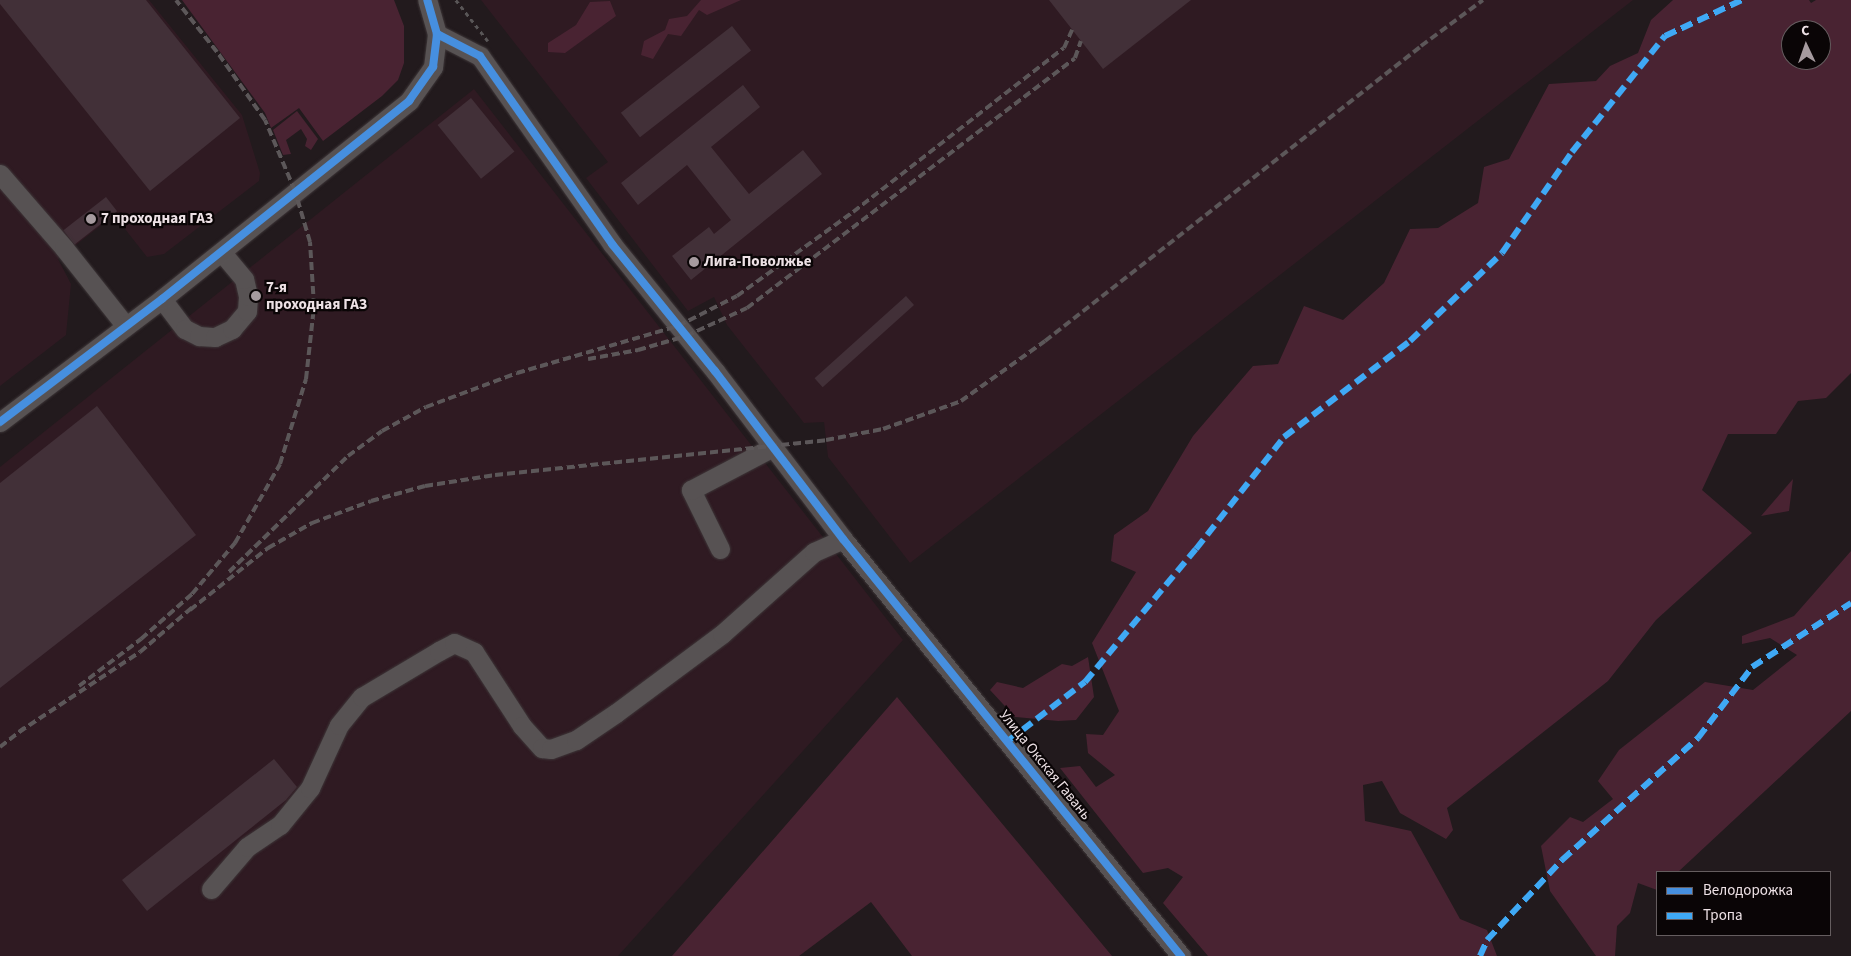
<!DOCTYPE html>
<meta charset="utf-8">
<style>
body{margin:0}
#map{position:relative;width:1851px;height:956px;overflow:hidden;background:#221a1d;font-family:"Source Sans 3",sans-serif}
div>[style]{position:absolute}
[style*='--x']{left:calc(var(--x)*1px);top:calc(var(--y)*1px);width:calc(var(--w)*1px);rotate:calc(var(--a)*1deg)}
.built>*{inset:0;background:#2f1a22}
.green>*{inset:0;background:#492332}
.building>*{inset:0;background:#423038;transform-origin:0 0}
.path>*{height:2.5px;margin-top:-1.25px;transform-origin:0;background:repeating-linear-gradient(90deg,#595657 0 4px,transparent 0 8px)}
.roads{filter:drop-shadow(0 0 1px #3e3739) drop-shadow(0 0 1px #3e3739)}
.minor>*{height:19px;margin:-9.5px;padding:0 9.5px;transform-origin:9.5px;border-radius:9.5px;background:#575253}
.rail>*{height:4px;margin-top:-2px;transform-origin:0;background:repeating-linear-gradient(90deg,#5c5759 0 8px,transparent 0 12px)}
.quiet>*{height:6px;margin-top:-3px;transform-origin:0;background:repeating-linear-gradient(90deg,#3fa9f5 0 12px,transparent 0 18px)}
.cycleway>*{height:8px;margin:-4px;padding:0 4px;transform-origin:4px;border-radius:4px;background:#468fdf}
.dots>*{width:14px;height:14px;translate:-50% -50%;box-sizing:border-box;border:2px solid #0a0506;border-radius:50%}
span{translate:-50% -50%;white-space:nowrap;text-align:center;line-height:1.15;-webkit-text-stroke:4.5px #0a0506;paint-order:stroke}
.poi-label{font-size:15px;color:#ede1e5;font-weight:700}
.left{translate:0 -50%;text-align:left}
.street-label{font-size:15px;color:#ede1e5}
.legend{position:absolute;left:1656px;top:871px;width:175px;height:65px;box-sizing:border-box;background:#0a0506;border:1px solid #655d5f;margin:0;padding:6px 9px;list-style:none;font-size:15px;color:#ede1e5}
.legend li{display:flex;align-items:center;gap:10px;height:25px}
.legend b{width:25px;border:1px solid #655d5f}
.north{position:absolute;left:1781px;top:20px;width:50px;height:50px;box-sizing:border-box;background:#0a0506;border:1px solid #655d5f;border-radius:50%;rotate:357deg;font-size:14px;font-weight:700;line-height:20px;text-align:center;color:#ede1e5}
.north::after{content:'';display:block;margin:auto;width:18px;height:22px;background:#a69b9f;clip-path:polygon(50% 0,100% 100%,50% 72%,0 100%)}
</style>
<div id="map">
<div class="built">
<div style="clip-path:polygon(0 0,149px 0,242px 115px,260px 173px,259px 181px,164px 254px,147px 257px,114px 215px,58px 259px,71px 284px,66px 335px,0 386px)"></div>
<div style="clip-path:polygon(481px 0,1633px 0,910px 563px,828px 457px,824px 422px,804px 423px,727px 325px,714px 297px,688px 311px,586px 178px,608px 162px)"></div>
<div style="clip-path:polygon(474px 89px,903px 640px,618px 956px,0 956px,0 467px)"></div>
</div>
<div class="green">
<div style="clip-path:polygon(182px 0,394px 0,404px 26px,404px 63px,398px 80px,382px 96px,323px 141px,299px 108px,271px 128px,265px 113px)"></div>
<div style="clip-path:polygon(701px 0,741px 0,707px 15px,699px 10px,681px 36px,668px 34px,653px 59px,641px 55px,644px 41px,665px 30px,669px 19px,687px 16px)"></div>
<div style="clip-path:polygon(evenodd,1673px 0,1809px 0,1811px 3px,1816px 0,1851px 0,1851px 373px,1826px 398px,1798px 401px,1776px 434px,1728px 434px,1702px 490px,1752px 533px,1656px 620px,1608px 681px,1447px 808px,1453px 830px,1446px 839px,1400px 813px,1382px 781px,1363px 785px,1365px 821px,1411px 831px,1460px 919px,1487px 930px,1497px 956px,1208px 956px,1163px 903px,1183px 877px,1168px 868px,1143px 873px,1060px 768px,1080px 766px,1096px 787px,1115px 775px,1088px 753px,1086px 734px,1103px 735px,1119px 711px,1092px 643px,1136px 572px,1111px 561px,1114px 535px,1148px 511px,1193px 436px,1253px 366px,1278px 364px,1304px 306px,1343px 320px,1384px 283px,1410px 229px,1438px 228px,1478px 203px,1484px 167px,1509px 159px,1549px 84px,1596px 81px,1610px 66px,1638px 53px,1651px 20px,1673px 0,1791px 30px,1821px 30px,1821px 60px,1791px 60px,1791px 30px)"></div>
<div style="clip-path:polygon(610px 1px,616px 16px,565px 53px,548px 52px,548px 43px,576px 25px,590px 2px)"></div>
<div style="clip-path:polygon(297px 111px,318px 139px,311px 150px,305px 146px,307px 139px,301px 129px,286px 140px,291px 154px,283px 155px,273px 130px)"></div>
<div style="clip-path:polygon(1793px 479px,1789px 511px,1761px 516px)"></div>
<div style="clip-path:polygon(1851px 551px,1851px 711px,1678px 872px,1657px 872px,1657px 890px,1638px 883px,1630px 913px,1617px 926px,1615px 956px,1596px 956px,1550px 891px,1541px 846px,1570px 817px,1583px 822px,1613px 799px,1598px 781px,1619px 750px,1705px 682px,1753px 690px,1797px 655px,1770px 638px,1742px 644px,1742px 636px,1794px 616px)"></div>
<div style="clip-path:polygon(1088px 657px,1094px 697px,1076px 720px,1058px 721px,1015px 717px,990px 690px,997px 682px,1023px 688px,1062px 664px,1072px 666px)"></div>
<div style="clip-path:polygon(897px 697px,1112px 956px,912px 956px,871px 902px,799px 956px,672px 956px)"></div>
</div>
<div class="building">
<div style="clip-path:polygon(0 0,146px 0,240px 118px,150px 191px,0 4px)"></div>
<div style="clip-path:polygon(1049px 0,1191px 0,1103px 69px)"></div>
<div style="left:732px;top:26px;width:31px;height:141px;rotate:52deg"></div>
<div style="clip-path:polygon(743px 85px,760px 107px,711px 147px,749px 194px,803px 150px,822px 174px,691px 280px,672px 256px,709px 227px,714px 234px,731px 220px,687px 165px,638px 205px,621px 183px)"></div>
<div style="left:471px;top:98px;width:69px;height:43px;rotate:51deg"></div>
<div style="left:106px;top:197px;width:18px;height:54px;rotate:52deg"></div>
<div style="left:906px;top:296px;width:12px;height:123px;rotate:48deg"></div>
<div style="clip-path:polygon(97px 406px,196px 535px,0 688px,0 483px)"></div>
<div style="clip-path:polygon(274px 759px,297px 787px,286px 800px,147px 911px,122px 880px)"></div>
</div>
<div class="path">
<div style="--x:456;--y:0;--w:52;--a:52"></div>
</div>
<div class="roads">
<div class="minor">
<div style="--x:437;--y:34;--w:48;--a:27.1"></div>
<div style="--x:480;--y:56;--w:230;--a:54.9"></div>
<div style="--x:612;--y:244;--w:164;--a:51"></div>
<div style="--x:715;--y:371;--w:211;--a:52.7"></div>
<div style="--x:843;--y:539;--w:537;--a:50.97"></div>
<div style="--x:0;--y:174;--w:98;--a:49.1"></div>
<div style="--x:64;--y:248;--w:98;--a:51.6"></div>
<div style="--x:162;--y:299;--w:38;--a:53"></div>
<div style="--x:185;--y:329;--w:16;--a:27"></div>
<div style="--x:199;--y:336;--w:16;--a:4"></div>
<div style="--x:215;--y:337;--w:19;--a:-25"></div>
<div style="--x:232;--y:329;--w:23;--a:-50"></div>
<div style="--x:247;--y:311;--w:15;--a:-86"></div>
<div style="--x:248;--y:296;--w:17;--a:-103"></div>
<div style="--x:244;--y:279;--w:35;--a:-130"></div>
<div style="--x:0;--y:422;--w:203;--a:-37.2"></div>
<div style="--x:162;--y:299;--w:317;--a:-38.7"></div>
<div style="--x:409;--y:101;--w:42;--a:-54.8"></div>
<div style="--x:433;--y:67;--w:33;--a:-83"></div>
<div style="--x:437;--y:34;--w:35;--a:-106"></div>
<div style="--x:720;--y:549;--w:66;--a:-116.2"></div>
<div style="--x:691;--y:490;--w:93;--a:-27.7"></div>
<div style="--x:211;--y:889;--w:55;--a:-49.4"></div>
<div style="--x:247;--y:847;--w:40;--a:-34"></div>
<div style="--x:280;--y:825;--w:48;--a:-51"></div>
<div style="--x:310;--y:788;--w:69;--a:-65.3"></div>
<div style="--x:339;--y:725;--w:36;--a:-51"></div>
<div style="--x:362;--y:697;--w:90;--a:-30.9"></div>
<div style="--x:439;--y:651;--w:17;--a:-28"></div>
<div style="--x:454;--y:643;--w:22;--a:24"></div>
<div style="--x:474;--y:652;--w:88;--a:57"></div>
<div style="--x:522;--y:726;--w:30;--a:48"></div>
<div style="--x:542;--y:748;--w:9;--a:6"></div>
<div style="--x:551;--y:749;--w:27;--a:-20"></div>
<div style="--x:576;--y:740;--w:48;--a:-34"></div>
<div style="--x:616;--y:713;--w:132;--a:-36.7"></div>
<div style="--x:722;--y:634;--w:123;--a:-41.7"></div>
<div style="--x:814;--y:552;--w:32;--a:-24"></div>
</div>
</div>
<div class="rail">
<div style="--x:588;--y:359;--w:51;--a:-10.2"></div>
<div style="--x:638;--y:350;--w:50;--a:-16.3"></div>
<div style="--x:686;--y:336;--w:67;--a:-24.7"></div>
<div style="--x:747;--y:308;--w:412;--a:-37.3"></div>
<div style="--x:1075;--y:58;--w:18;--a:-71"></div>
<div style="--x:229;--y:572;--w:166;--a:-44.3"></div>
<div style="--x:348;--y:456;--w:42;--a:-36.3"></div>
<div style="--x:382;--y:431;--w:50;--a:-28.6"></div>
<div style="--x:426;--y:407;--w:97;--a:-20.5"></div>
<div style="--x:517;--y:373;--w:168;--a:-16.3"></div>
<div style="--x:678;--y:326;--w:66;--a:-27"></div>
<div style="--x:737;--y:296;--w:143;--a:-35.9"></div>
<div style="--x:853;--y:212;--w:267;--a:-37.9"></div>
<div style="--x:1064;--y:48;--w:20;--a:-66"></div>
<div style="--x:190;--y:610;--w:100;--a:-38.5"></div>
<div style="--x:268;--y:548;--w:51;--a:-29.6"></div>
<div style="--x:312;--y:523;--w:63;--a:-20.4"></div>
<div style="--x:371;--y:501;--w:56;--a:-15.5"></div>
<div style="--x:425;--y:486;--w:71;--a:-8.9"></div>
<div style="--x:495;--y:475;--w:333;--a:-6"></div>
<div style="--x:826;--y:440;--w:58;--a:-10.9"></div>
<div style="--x:883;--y:429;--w:83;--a:-19.7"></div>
<div style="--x:961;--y:401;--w:103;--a:-35.5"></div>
<div style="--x:1045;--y:341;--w:478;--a:-38.1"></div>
<div style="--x:1421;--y:46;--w:77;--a:-36.6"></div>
<div style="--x:79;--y:686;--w:78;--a:-37.2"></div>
<div style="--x:141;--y:639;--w:68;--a:-41.4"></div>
<div style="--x:192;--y:594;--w:67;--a:-49.9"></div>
<div style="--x:235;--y:543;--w:91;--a:-60.3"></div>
<div style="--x:280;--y:464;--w:89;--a:-73"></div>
<div style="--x:306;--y:379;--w:73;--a:-83.7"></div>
<div style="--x:314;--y:306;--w:64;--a:-93.6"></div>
<div style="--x:310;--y:242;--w:53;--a:-106.4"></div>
<div style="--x:295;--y:191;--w:77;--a:-112.9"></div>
<div style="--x:265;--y:120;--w:83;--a:-125.2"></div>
<div style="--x:217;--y:52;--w:66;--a:-128.3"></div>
<div style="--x:19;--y:732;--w:145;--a:-33.5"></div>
<div style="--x:140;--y:652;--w:72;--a:-40.5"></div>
<div style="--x:0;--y:747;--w:31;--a:-38"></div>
</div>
<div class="quiet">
<div style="--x:1008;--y:741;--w:97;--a:-37.5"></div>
<div style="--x:1085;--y:682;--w:173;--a:-50.2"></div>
<div style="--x:1196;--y:549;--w:142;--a:-51.8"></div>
<div style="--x:1284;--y:437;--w:158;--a:-37.3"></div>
<div style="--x:1410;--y:341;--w:127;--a:-43.7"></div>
<div style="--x:1502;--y:253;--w:123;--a:-55.3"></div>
<div style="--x:1572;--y:152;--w:149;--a:-51.3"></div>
<div style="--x:1665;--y:36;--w:85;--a:-25.1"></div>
<div style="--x:1480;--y:956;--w:17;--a:-66"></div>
<div style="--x:1487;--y:940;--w:110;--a:-46.8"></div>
<div style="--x:1562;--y:860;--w:183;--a:-41.9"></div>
<div style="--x:1698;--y:738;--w:89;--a:-52.7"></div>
<div style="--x:1752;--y:667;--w:118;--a:-32.9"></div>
</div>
<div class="cycleway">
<div style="--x:437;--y:34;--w:48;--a:27.1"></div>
<div style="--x:480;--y:56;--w:230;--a:54.9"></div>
<div style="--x:612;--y:244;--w:164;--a:51"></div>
<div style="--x:715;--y:371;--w:211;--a:52.7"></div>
<div style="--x:843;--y:539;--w:537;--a:50.97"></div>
<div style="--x:0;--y:422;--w:203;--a:-37.2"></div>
<div style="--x:162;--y:299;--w:317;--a:-38.7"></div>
<div style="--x:409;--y:101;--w:42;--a:-54.8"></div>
<div style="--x:433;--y:67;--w:33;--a:-83"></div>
<div style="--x:437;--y:34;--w:35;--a:-106"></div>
</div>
<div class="dots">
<div style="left:91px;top:219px;background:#a69b9f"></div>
<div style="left:694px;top:262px;background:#a69b9f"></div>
<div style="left:256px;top:296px;background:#a69b9f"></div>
</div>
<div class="poi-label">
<span class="left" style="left:101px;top:219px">7 проходная ГАЗ</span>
<span class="left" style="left:704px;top:262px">Лига-Поволжье</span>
<span class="left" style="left:266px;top:296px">7-я<br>проходная ГАЗ</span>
</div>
<div class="street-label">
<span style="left:1045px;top:765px;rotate:51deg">Улица Окская Гавань</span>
</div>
<ul class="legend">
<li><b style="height:6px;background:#468fdf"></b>Велодорожка</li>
<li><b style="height:6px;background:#3fa9f5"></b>Тропа</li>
</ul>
<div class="north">С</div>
</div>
